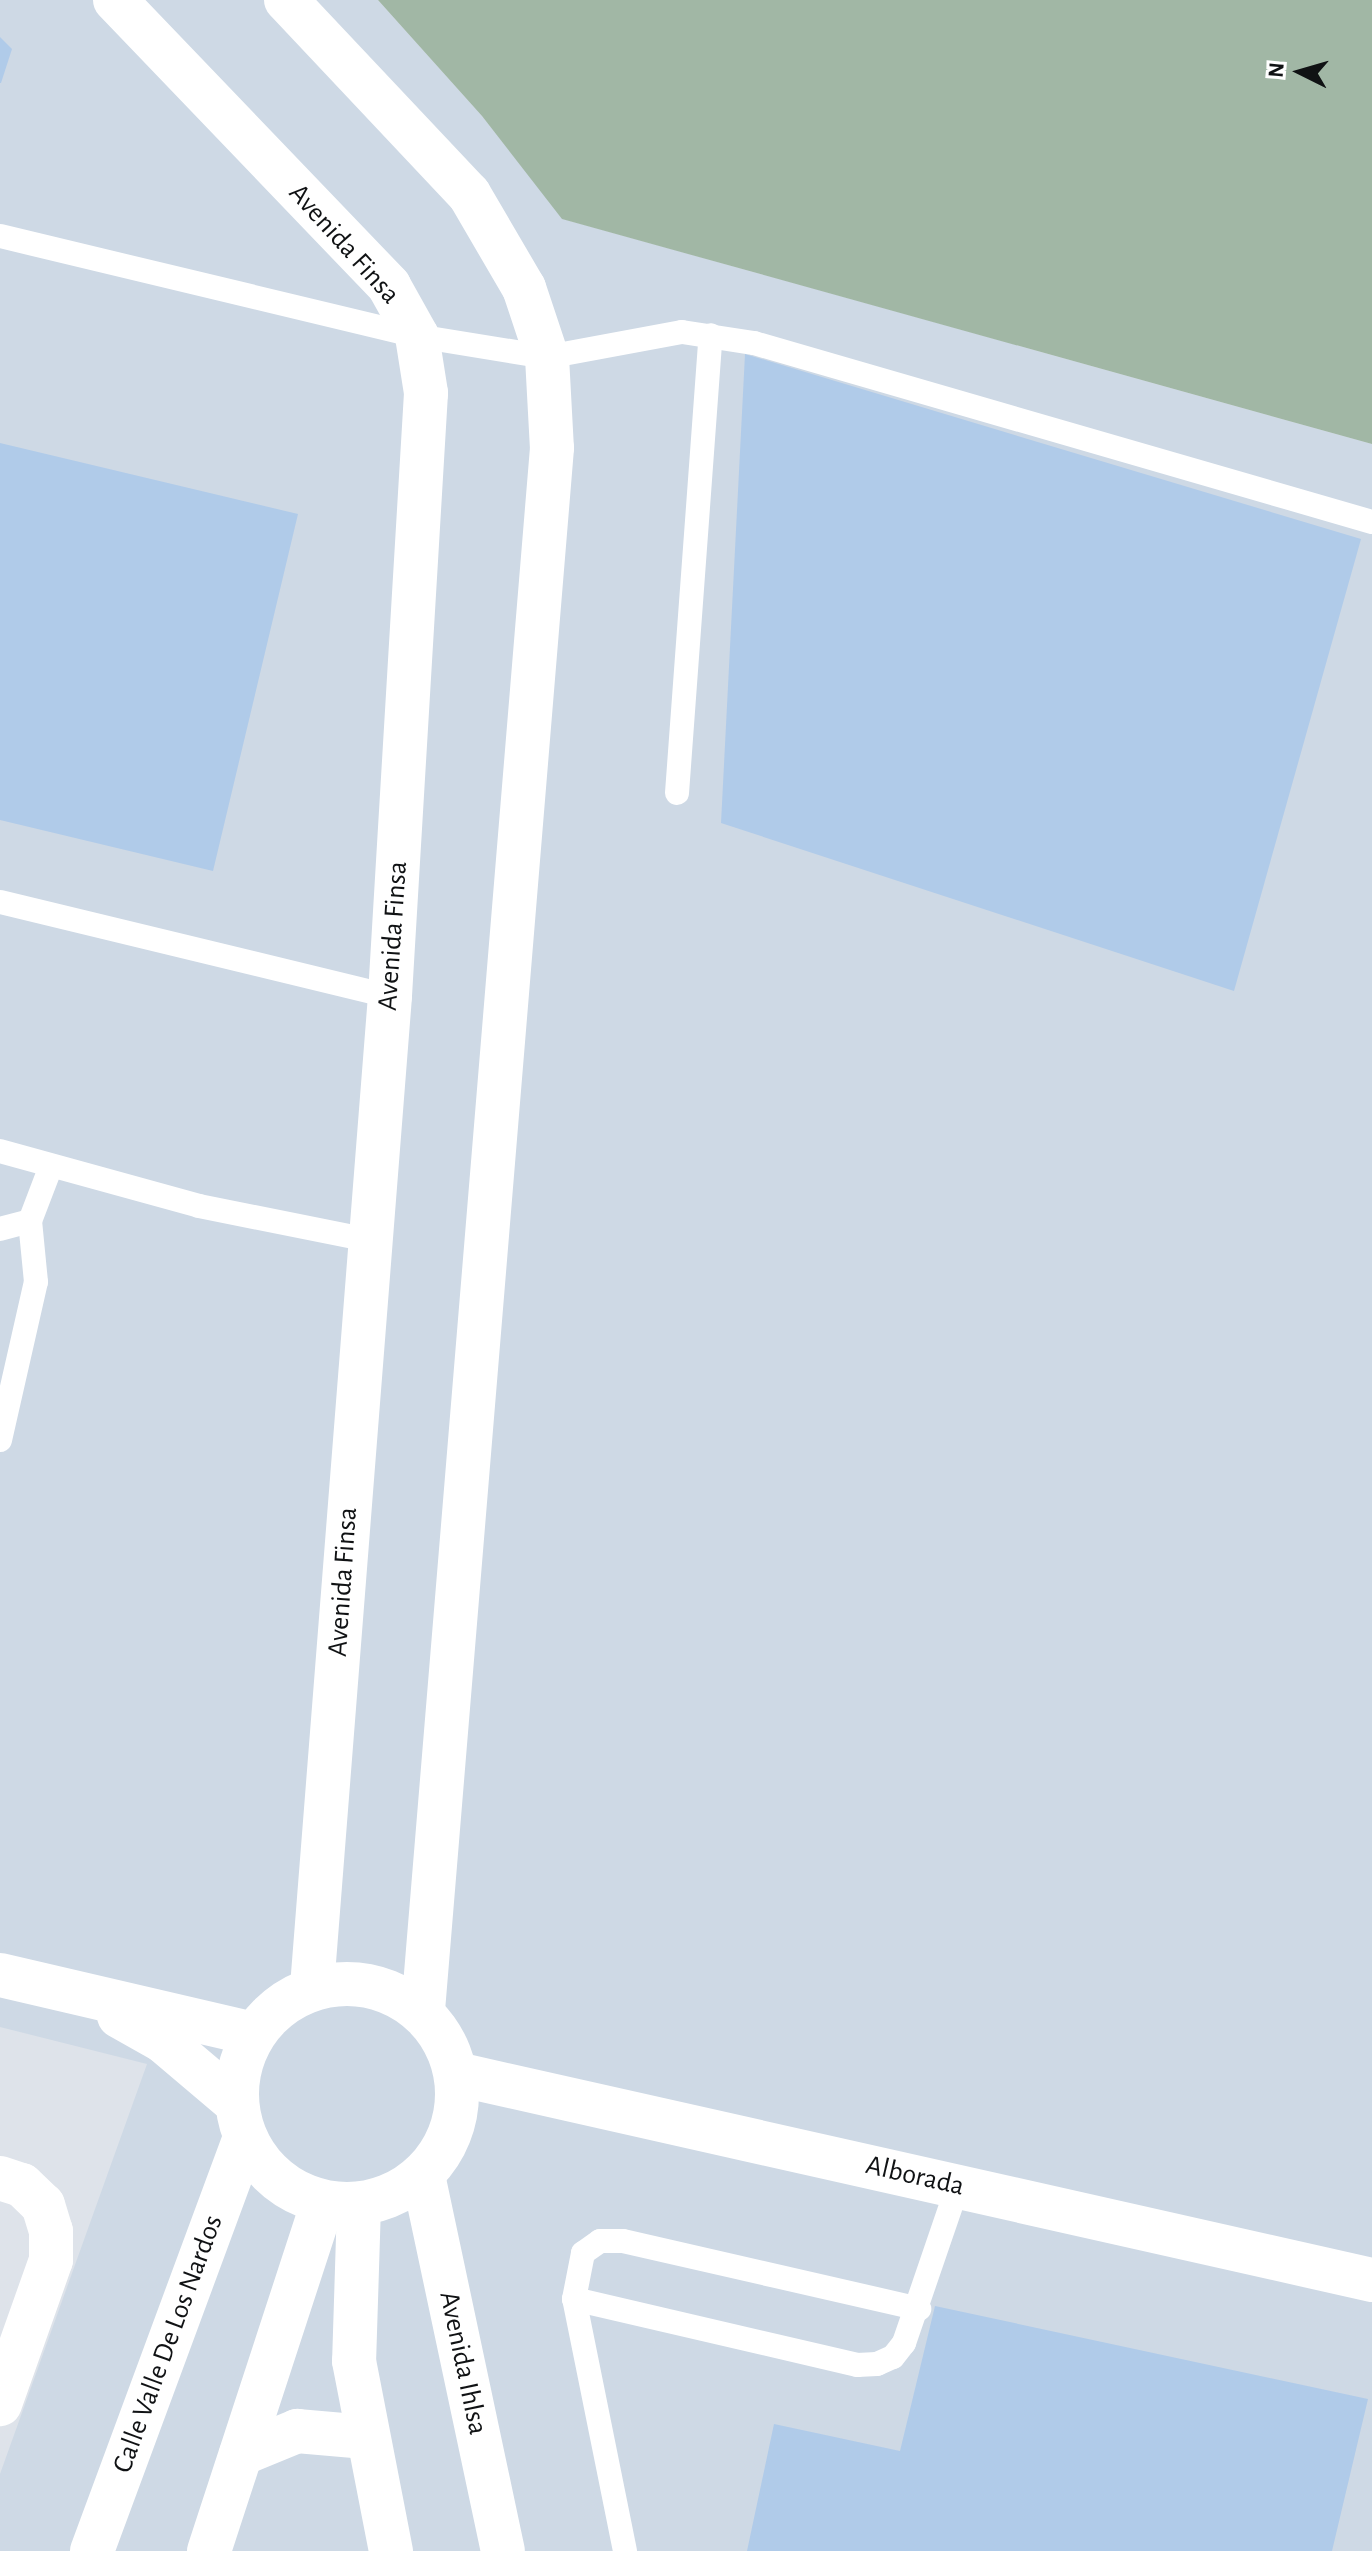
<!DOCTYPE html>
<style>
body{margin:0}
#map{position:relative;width:1372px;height:2551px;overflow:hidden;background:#dee3ea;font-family:"Alegreya Sans",sans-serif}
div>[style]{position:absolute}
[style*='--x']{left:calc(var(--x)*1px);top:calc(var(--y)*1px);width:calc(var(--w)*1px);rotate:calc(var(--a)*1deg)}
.built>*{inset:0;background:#ced9e5}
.green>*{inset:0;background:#a1b7a5}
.building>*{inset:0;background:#b0cbe9}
.service>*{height:24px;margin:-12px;padding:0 12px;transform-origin:12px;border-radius:12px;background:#fff}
.minor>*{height:44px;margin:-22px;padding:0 22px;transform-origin:22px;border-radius:22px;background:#fff}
.tertiary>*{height:44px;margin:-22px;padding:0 22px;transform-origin:22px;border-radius:22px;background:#fff}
.tertiary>.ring{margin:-22px;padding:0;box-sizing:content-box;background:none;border:44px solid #fff;border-radius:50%}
span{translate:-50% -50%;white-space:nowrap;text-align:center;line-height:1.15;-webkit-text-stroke:6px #fff;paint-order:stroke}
.street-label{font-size:28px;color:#101214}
.north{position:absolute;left:1260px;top:32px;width:80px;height:80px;-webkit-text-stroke:6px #fff;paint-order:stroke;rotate:275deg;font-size:22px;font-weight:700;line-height:32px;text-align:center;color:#101214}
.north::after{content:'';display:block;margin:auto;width:28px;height:36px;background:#101214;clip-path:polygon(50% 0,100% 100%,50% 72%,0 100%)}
</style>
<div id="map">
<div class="built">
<div style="clip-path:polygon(0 0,378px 0,482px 116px,563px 219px,1372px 444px,1372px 2551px,0 2551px,0 2474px,147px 2064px,0 2027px)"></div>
</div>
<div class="green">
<div style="clip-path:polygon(378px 0,1372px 0,1372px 444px,562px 219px,482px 116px)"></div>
</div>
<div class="building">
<div style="clip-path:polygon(0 37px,12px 49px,1px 83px,0 83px)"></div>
<div style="clip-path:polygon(745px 354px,1361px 539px,1234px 991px,721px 823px)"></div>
<div style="clip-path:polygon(0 443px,298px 514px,213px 871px,0 820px)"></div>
<div style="clip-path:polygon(935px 2306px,1368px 2399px,1332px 2551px,747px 2551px,774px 2424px,900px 2451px)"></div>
</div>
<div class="service">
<div style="--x:0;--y:236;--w:429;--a:13.5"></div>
<div style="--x:417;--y:336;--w:132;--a:9.2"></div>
<div style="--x:547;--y:357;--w:137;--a:-10.5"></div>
<div style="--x:682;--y:332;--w:73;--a:8.7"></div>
<div style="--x:754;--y:343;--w:643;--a:16.15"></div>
<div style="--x:677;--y:793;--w:459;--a:-85.8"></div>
<div style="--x:0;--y:902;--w:401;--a:13.6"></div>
<div style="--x:0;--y:1151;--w:206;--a:15.4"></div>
<div style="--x:199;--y:1206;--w:173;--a:11.3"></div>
<div style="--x:0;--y:1229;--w:31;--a:-15"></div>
<div style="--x:0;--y:1440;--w:162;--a:-77.2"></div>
<div style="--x:36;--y:1282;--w:61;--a:-95.6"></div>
<div style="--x:30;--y:1221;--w:59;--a:-69.1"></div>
<div style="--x:574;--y:2299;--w:291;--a:13.1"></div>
<div style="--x:857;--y:2365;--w:20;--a:-3"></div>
<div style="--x:877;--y:2364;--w:17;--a:-24"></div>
<div style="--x:893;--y:2357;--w:18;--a:-52"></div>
<div style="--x:904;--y:2343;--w:167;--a:-71.1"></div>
<div style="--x:625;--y:2551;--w:257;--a:-101.4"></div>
<div style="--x:574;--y:2299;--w:47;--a:-78.9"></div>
<div style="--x:583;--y:2253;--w:21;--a:-35"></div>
<div style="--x:600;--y:2241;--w:23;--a:0"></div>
<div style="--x:623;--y:2241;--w:304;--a:12.9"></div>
</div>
<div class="minor">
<div style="--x:457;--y:2074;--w:938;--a:12.69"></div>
<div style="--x:423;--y:2175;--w:384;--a:78"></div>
<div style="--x:0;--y:2178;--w:23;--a:18"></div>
<div style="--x:22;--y:2185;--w:29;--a:44"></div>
<div style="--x:43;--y:2205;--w:27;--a:73"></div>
<div style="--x:51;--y:2231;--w:29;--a:90"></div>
<div style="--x:51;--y:2260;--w:153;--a:109.5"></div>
<div style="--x:359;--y:2205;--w:156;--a:91.8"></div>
<div style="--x:354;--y:2361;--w:194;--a:79"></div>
</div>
<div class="tertiary">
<div style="--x:115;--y:0;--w:396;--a:46.2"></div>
<div style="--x:389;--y:286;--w:57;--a:60.8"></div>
<div style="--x:417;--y:336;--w:58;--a:81"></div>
<div style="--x:426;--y:393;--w:604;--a:93.42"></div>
<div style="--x:390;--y:996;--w:995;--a:94.5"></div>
<div style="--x:286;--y:0;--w:267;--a:46.7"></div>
<div style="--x:469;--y:194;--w:109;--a:59.7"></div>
<div style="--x:524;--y:288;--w:73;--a:71.6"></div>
<div style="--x:547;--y:357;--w:91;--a:86.9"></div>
<div style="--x:552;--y:448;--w:1569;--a:94.72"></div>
<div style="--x:0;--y:1975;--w:260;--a:13.1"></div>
<div class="ring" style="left:237px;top:1984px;width:176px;height:176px"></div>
<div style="--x:119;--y:2016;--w:51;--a:29.6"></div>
<div style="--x:163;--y:2041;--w:96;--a:40.3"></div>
<div style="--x:241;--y:2454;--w:61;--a:-22.3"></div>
<div style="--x:297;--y:2431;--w:69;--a:5"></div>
<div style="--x:92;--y:2551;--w:441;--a:-69.7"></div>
<div style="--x:209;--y:2551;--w:366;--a:-71.9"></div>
</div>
<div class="street-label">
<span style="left:344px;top:244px;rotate:48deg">Avenida Finsa</span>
<span style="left:393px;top:936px;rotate:-86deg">Avenida Finsa</span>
<span style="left:343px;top:1582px;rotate:-86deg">Avenida Finsa</span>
<span style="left:915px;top:2176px;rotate:13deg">Alborada</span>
<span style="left:168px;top:2344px;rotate:-70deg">Calle Valle De Los Nardos</span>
<span style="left:463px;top:2363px;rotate:78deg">Avenida Ihlsa</span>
</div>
<div class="north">N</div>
</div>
